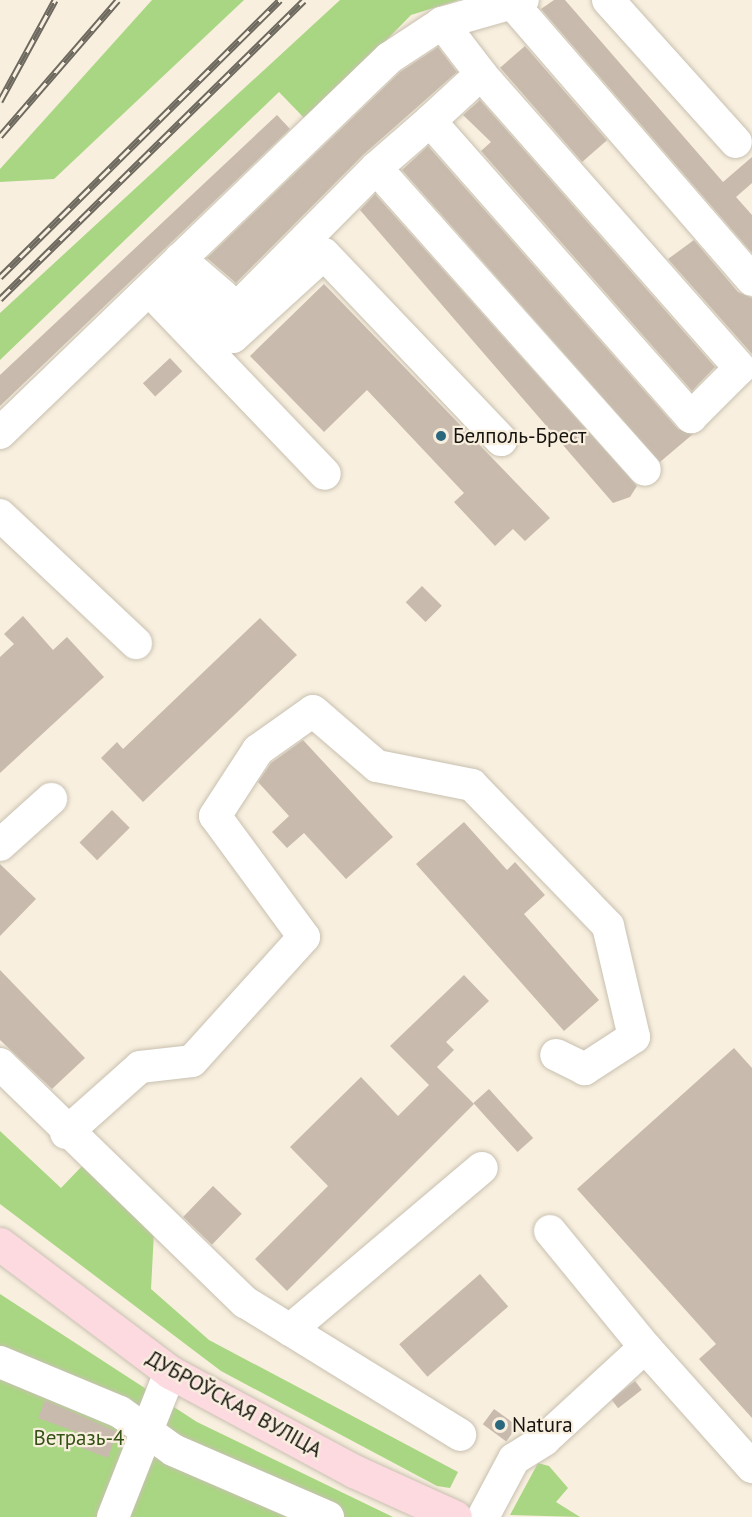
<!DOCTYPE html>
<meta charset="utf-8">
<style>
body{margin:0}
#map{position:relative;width:752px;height:1517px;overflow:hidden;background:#f8efdf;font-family:"PT Sans",sans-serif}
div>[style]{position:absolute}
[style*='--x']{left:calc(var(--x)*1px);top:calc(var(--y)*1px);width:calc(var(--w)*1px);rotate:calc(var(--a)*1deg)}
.green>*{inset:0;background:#a9d682}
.building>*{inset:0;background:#c8baad;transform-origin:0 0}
.roads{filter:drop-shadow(0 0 2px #c8c0b0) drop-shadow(0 0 2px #c8c0b0)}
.minor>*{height:32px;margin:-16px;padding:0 16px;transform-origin:16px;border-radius:16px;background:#fff}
.major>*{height:33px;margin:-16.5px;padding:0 16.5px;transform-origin:16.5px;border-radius:16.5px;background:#fcdae0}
.rail>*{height:7px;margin-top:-3.5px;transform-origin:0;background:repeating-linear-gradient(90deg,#f8efdf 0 14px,#6e695f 0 28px);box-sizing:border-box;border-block:2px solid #6e695f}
.dots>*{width:16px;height:16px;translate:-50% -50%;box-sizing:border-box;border:3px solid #f8efdf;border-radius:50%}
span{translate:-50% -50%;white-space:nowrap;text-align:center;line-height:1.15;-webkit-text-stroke:4.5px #f8efdf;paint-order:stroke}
.poi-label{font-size:21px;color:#17140f}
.left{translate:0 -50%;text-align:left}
.street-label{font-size:21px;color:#17140f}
.park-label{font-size:21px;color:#355216}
</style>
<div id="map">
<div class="green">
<div style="clip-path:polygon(152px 0,244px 0,54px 179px,0 182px,0 169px)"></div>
<div style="clip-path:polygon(340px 0,459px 0,411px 15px,307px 121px,279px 92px,0 360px,0 313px)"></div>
<div style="clip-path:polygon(0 1131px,61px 1188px,84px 1164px,154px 1232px,151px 1289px,209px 1340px,458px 1472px,450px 1488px,437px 1486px,221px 1371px,0 1204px)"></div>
<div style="clip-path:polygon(0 1294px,197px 1422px,393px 1517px,0 1517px)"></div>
<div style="clip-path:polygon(538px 1463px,549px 1466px,568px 1488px,556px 1502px,580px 1517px,510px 1515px)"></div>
</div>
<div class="building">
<div style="clip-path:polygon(554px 0,565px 0,723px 182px,752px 157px,752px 183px,736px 197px,752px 215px,752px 253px,541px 9px)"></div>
<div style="left:525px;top:46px;width:125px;height:33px;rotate:49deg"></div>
<div style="clip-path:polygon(438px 47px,457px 72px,363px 155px,236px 283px,207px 258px,400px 72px)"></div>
<div style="clip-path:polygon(480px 100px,715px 367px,692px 391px,481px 151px,491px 142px,463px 115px)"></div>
<div style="clip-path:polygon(277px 115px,290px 129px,0 406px,0 375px)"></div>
<div style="clip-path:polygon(428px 146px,678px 429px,693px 434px,660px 462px,402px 170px)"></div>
<div style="clip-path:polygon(375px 194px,637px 486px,630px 497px,613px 503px,360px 210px)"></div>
<div style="clip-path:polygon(694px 240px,738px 292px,752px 298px,752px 354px,668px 259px)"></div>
<div style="clip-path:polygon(324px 284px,550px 518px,525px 541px,513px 529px,495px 546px,454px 502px,464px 493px,367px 390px,324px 432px,250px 356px)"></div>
<div style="left:170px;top:358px;width:18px;height:37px;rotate:47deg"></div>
<div style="left:422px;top:586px;width:28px;height:23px;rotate:45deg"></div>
<div style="clip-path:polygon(23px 616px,53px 650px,67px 637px,104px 677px,0 773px,0 657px,14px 644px,4px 634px)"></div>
<div style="clip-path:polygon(260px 618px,297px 655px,143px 802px,101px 758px,117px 742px,123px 749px)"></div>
<div style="clip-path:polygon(303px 740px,393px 837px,346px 879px,304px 833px,287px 848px,272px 832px,289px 816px,258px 782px,271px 763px)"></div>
<div style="left:112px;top:810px;width:25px;height:46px;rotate:45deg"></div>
<div style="clip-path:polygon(464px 822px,507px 870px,515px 862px,545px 895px,524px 914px,599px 1000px,564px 1031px,416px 864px)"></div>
<div style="clip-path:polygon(0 864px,36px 899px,0 936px)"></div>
<div style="clip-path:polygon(0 970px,85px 1058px,52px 1089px,0 1040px)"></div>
<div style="clip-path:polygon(464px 975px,489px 1001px,446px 1042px,454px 1050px,437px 1067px,474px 1104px,287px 1291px,255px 1259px,328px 1186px,290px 1147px,361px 1077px,398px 1116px,429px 1085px,390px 1046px)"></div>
<div style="clip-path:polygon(734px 1048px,752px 1068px,752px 1418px,699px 1359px,716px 1344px,577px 1189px)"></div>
<div style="left:489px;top:1089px;width:66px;height:21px;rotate:48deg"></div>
<div style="left:213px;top:1186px;width:40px;height:43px;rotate:44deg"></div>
<div style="left:480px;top:1274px;width:43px;height:107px;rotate:49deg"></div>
<div style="left:635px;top:1381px;width:11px;height:30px;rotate:52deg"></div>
<div style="clip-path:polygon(45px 1400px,117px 1432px,108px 1458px,82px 1448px,87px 1436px,38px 1418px)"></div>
<div style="left:494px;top:1409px;width:29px;height:19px;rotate:36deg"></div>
</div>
<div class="roads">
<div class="minor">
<div style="--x:608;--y:0;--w:191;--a:48"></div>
<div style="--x:513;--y:4;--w:365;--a:49.1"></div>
<div style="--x:442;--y:23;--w:64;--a:52.6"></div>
<div style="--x:376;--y:168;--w:72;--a:-41"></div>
<div style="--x:430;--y:121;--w:395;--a:48.6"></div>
<div style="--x:691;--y:417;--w:69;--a:-45"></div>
<div style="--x:740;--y:368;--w:392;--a:-131.4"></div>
<div style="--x:481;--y:74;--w:69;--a:137.3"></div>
<div style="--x:180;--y:259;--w:75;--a:40.7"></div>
<div style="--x:237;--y:308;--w:197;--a:-45.2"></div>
<div style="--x:376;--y:168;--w:404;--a:48.3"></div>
<div style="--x:162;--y:278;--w:92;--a:39.7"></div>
<div style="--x:233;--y:337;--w:123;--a:-42.4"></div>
<div style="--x:324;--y:254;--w:257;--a:46.4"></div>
<div style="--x:152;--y:293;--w:250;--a:46.3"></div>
<div style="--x:0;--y:433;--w:540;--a:-43.95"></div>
<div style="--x:389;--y:58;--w:64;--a:-33.4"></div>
<div style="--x:442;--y:23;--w:84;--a:-15.9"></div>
<div style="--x:0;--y:515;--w:187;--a:43.3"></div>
<div style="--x:0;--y:845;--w:69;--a:-42"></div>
<div style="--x:0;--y:1064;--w:342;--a:44.2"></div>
<div style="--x:245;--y:1302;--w:253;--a:31.7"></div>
<div style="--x:66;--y:1133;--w:99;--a:-41.7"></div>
<div style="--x:140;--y:1067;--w:52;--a:-6.6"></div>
<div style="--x:192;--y:1061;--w:167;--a:-47.9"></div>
<div style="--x:304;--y:937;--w:150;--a:-126.3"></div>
<div style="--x:215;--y:816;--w:79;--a:-56.9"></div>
<div style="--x:258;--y:750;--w:67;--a:-35.3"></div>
<div style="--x:313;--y:711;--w:84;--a:40.7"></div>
<div style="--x:377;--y:766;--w:97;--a:11.3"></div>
<div style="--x:472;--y:785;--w:196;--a:46"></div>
<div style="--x:608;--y:926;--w:114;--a:76.8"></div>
<div style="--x:634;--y:1037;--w:59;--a:146.9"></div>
<div style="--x:585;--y:1069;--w:32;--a:-154"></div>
<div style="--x:550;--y:1231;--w:150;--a:50.7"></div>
<div style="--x:290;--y:1330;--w:251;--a:-40.2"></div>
<div style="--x:0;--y:1362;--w:130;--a:22.6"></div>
<div style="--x:120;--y:1412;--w:65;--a:35.6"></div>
<div style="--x:173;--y:1450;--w:169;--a:23.4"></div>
<div style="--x:113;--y:1517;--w:156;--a:-68.5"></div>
<div style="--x:483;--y:1517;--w:66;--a:-61.9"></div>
<div style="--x:514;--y:1459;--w:36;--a:-32"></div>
<div style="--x:544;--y:1440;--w:137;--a:-42.6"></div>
<div style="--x:645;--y:1347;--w:161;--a:48.3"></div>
</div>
<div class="major">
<div style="--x:0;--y:1244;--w:213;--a:37"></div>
<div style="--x:170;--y:1372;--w:209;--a:28.3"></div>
<div style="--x:354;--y:1471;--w:111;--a:24.5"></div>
</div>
</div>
<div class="rail">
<div style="--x:0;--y:101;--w:115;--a:-61.4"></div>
<div style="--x:0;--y:136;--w:180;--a:-49.1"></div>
<div style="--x:0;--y:277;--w:394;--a:-44.7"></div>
<div style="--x:0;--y:299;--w:426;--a:-44.5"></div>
</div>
<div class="dots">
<div style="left:441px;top:436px;background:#2a687e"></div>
<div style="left:500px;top:1425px;background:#2a687e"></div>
</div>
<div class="poi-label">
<span class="left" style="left:453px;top:436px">Белполь-Брест</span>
<span class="left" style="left:512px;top:1425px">Natura</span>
</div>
<div class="street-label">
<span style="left:234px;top:1404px;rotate:29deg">ДУБРОЎСКАЯ ВУЛІЦА</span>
</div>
<div class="park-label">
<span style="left:79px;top:1438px">Ветразь-4</span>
</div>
</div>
